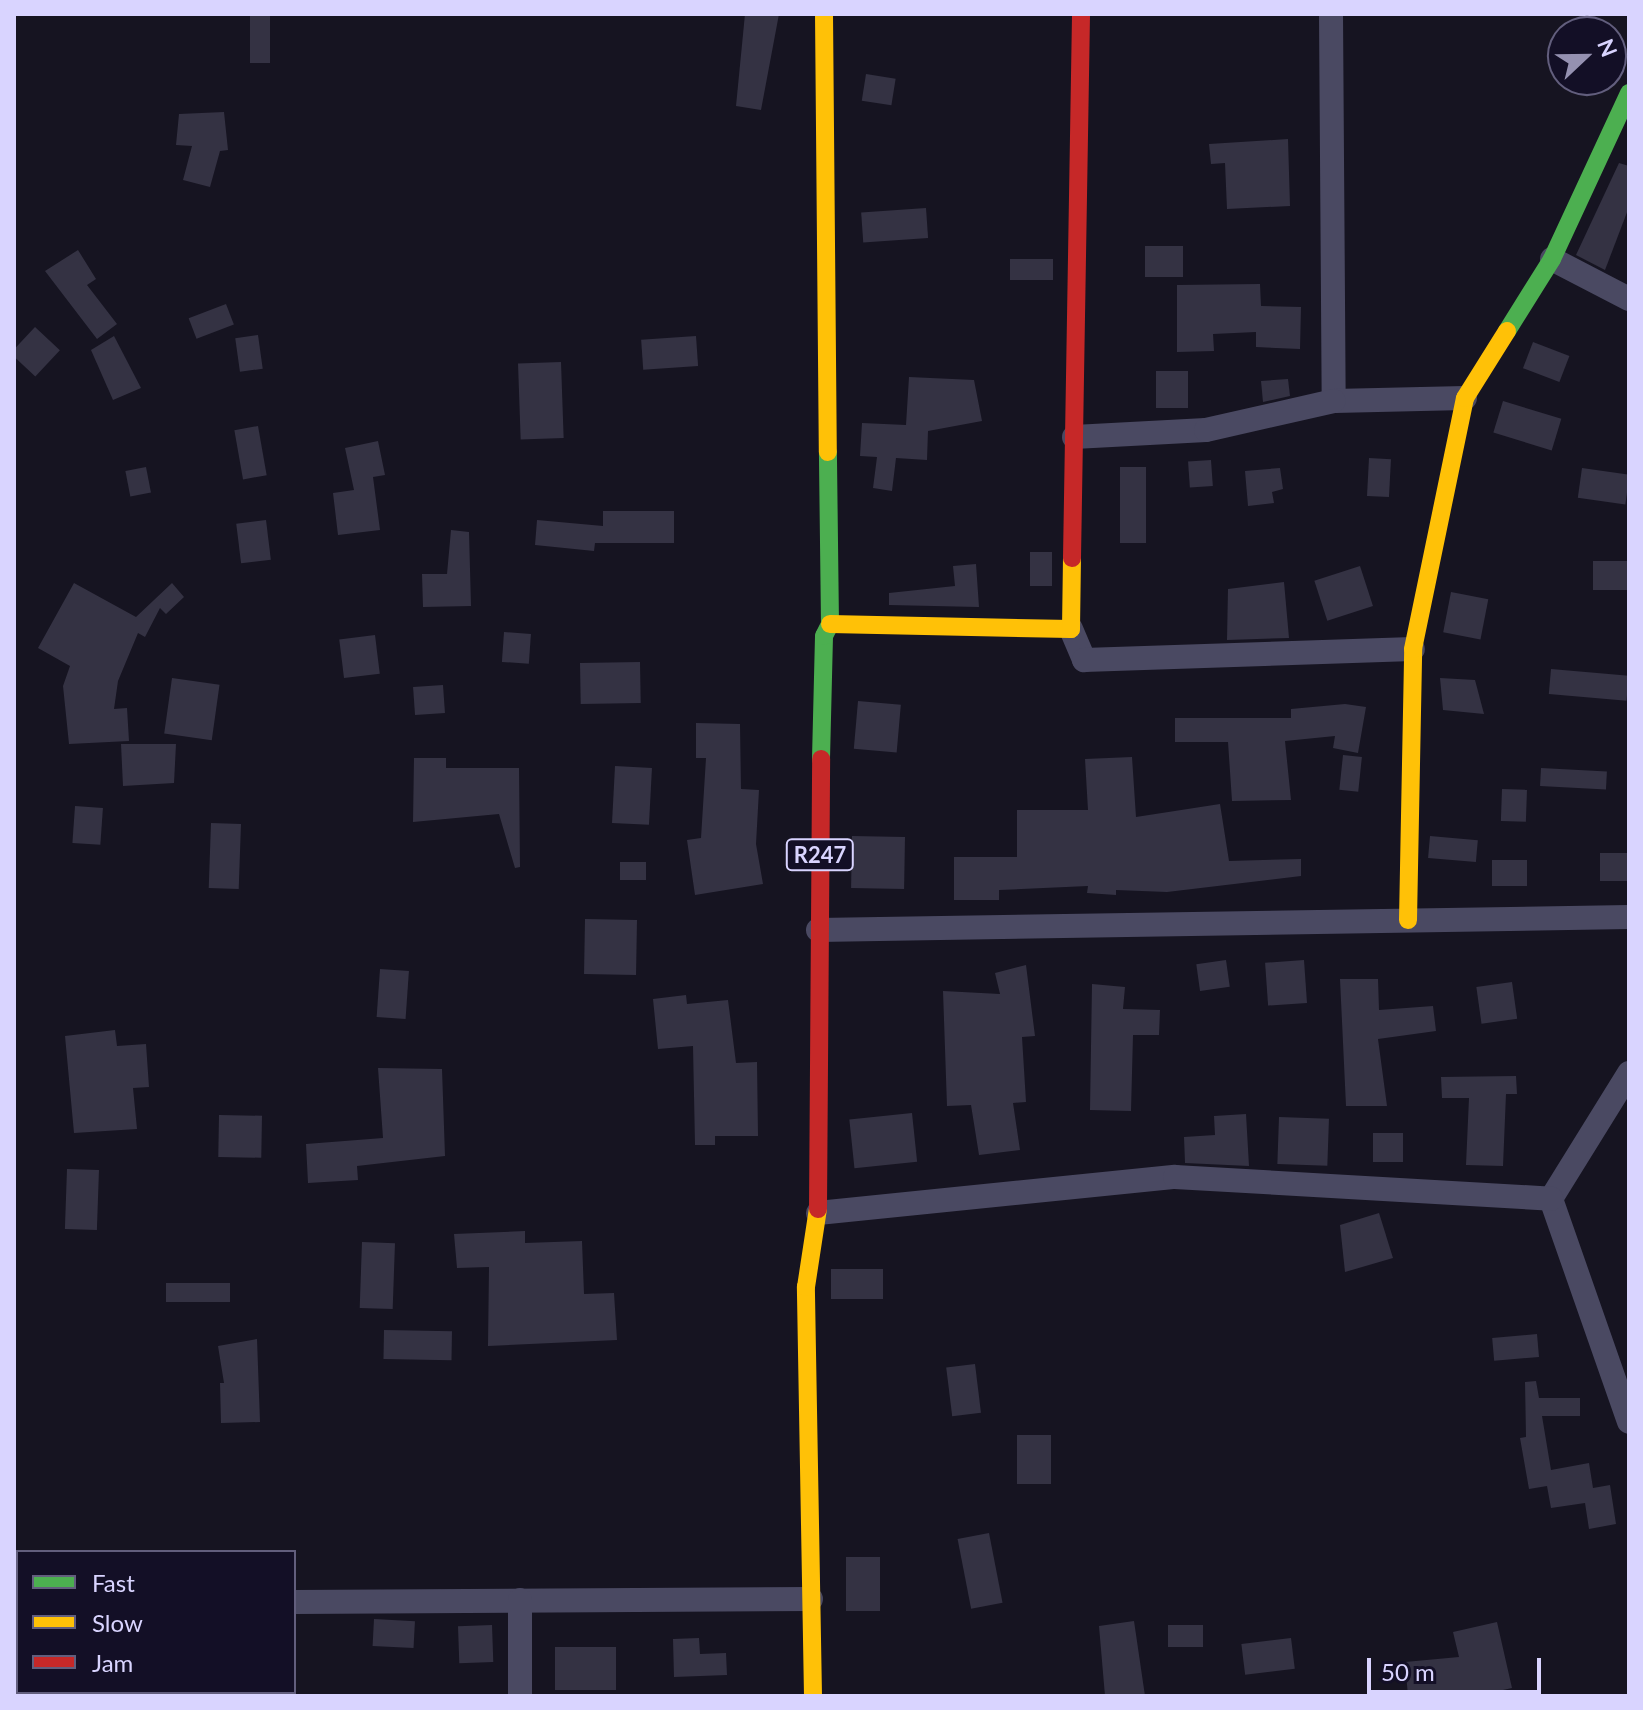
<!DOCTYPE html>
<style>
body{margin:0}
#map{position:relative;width:1643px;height:1710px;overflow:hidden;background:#161421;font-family:Lato,sans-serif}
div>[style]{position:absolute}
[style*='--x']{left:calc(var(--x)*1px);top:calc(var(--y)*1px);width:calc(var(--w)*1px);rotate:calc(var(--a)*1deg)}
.building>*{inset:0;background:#343243;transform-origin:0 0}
.street>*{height:24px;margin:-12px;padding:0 12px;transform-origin:12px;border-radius:12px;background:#4a4962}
.fast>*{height:18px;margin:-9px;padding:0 9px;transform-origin:9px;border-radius:9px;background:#4caf50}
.slow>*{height:18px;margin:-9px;padding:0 9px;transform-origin:9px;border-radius:9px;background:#ffc107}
.jam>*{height:18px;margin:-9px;padding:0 9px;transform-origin:9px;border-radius:9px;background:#c62828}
span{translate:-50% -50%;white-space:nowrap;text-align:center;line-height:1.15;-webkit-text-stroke:6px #130f26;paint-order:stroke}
.shield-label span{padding:2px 6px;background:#130f26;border:2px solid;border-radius:6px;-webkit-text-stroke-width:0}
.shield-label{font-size:22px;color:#d9d4ff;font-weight:700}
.frame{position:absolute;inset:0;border:16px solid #d9d4ff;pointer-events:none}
.legend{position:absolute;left:16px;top:1550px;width:280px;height:144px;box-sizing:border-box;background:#130f26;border:2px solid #625e7d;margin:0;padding:10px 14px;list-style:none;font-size:24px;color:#d9d4ff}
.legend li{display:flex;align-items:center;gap:16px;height:40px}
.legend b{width:40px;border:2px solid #625e7d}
.north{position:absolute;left:1547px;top:16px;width:80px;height:80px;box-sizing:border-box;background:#130f26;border:2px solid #625e7d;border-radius:50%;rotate:68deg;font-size:22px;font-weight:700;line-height:32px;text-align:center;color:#d9d4ff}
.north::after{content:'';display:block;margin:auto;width:28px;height:36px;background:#9591b1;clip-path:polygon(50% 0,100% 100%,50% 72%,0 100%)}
.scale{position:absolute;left:1367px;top:1658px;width:174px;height:36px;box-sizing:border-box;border:4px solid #d9d4ff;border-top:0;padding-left:10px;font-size:24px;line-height:28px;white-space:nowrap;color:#d9d4ff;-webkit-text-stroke:6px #130f26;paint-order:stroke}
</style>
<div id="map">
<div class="building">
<div style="left:250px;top:14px;width:20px;height:49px"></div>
<div style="clip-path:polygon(745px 14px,779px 14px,761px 110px,736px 106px)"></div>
<div style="left:866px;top:74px;width:30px;height:27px;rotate:9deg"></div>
<div style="clip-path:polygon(224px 112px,228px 150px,220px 151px,210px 187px,183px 180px,192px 146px,176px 145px,179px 114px)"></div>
<div style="clip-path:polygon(1288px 139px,1290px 206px,1227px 209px,1225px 163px,1211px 164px,1209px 144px)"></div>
<div style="clip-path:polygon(1619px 163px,1629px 166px,1629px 207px,1605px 270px,1576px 255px)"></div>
<div style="left:926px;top:208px;width:30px;height:65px;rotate:86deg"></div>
<div style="left:1145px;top:246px;width:38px;height:31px"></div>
<div style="clip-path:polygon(78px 250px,96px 279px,87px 285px,117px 324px,97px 339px,45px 271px)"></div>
<div style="left:1053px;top:259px;width:21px;height:43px;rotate:90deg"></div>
<div style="clip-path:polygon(1260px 284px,1261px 306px,1301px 307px,1300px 349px,1256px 347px,1256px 332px,1213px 334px,1214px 351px,1177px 352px,1177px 285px)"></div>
<div style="left:226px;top:304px;width:22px;height:40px;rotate:69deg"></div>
<div style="left:35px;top:327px;width:34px;height:36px;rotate:43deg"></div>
<div style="left:258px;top:335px;width:34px;height:23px;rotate:82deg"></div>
<div style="clip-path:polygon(114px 336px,141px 388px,113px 400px,91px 350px)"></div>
<div style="left:696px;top:336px;width:30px;height:55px;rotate:86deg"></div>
<div style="left:1533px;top:342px;width:39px;height:28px;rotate:21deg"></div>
<div style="left:561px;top:362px;width:76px;height:43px;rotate:88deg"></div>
<div style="left:1156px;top:371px;width:32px;height:37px"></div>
<div style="clip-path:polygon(909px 377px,974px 380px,982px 421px,928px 431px,927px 460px,896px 458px,892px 491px,873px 488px,877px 457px,860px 456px,862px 423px,906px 425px)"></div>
<div style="clip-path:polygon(1288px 379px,1290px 396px,1263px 402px,1261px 381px)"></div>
<div style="left:1503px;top:401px;width:61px;height:33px;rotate:17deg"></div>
<div style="left:258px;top:426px;width:50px;height:24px;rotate:80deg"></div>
<div style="clip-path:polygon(378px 441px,385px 475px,373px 477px,380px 530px,338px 535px,333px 493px,354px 490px,345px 448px)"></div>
<div style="left:1369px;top:458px;width:22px;height:38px;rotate:3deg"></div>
<div style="left:1211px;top:460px;width:26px;height:23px;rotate:86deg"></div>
<div style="left:146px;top:467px;width:26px;height:21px;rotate:79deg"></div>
<div style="left:1120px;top:467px;width:26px;height:76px"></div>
<div style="clip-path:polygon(1280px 468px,1283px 489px,1272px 492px,1274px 503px,1248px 506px,1245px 471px)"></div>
<div style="left:1582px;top:468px;width:48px;height:30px;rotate:8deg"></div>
<div style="clip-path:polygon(603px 511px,674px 511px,674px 543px,595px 543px,594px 551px,535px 545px,537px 520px,603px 526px)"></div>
<div style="left:266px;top:520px;width:40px;height:30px;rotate:83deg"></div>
<div style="clip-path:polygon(451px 530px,469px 532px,471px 606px,423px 607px,422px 574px,447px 574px)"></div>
<div style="left:1030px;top:552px;width:22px;height:34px"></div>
<div style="left:1593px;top:561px;width:36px;height:29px"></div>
<div style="clip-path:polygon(976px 564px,979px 607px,889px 605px,889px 593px,955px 586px,953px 566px)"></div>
<div style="left:1360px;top:566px;width:42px;height:48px;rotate:72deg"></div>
<div style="clip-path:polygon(1284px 582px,1289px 638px,1227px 640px,1228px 589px)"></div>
<div style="clip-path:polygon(74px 583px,136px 617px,172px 583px,184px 597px,166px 614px,160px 608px,145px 637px,138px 633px,118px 681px,114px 709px,127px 708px,129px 741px,69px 744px,63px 686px,70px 666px,38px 648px)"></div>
<div style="left:1451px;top:592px;width:38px;height:41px;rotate:11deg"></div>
<div style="left:504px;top:632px;width:27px;height:30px;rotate:4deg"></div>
<div style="left:375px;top:635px;width:39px;height:36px;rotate:83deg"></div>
<div style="left:640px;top:662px;width:41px;height:60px;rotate:89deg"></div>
<div style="left:1551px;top:669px;width:78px;height:25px;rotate:5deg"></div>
<div style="left:172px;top:678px;width:48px;height:56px;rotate:8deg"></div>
<div style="clip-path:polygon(1440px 678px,1475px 680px,1484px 714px,1443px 710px)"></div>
<div style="left:443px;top:685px;width:28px;height:30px;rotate:86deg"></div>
<div style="left:858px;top:701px;width:43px;height:48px;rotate:5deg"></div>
<div style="clip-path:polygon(1345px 704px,1366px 707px,1358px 753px,1333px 748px,1335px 736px,1285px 741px,1291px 800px,1232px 801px,1228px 742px,1175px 742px,1175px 718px,1291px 718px,1291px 709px)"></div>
<div style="clip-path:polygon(696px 723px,740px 724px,741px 789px,759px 790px,756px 844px,763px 884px,695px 895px,687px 840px,701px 838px,706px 758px,696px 758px)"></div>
<div style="clip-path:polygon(121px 744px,176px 744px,174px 783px,123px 786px)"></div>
<div style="left:1343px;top:755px;width:19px;height:35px;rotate:6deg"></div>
<div style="clip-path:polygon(1132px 757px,1136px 817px,1220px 804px,1229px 861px,1301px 859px,1301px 876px,1167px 892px,1116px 890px,1116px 895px,1087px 893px,1088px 886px,999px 890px,999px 900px,954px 900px,954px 857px,1017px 857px,1017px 810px,1088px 810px,1085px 759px)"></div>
<div style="clip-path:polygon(414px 758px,446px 758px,446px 768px,519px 768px,520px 867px,515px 868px,499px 814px,413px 822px)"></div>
<div style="left:615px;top:766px;width:37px;height:57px;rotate:3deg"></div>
<div style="left:1541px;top:768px;width:66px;height:18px;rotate:3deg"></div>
<div style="left:1502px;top:789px;width:25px;height:32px;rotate:2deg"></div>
<div style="left:75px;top:806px;width:28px;height:37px;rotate:4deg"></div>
<div style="left:211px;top:823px;width:30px;height:65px;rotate:2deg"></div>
<div style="left:852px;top:836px;width:53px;height:52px;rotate:1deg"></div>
<div style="left:1430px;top:836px;width:48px;height:22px;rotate:5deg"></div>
<div style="left:1600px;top:853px;width:29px;height:28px"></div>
<div style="left:1492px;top:860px;width:35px;height:26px"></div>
<div style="left:620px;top:862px;width:26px;height:18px"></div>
<div style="left:585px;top:919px;width:52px;height:55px;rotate:1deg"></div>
<div style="left:1226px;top:960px;width:27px;height:30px;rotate:82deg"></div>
<div style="left:1304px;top:960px;width:43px;height:39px;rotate:86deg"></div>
<div style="clip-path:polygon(1026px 965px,1035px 1036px,1022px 1037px,1026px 1102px,1013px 1103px,1020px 1150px,979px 1155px,971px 1105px,947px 1106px,943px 991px,1000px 994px,995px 973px)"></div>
<div style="left:380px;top:969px;width:29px;height:48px;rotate:4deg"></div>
<div style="clip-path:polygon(1340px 979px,1378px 979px,1379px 1010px,1433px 1006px,1436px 1031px,1378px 1039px,1387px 1106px,1346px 1106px)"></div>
<div style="left:1512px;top:982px;width:37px;height:36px;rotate:82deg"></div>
<div style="clip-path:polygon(1092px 984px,1125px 987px,1123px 1009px,1160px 1010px,1159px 1035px,1133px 1035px,1131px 1111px,1090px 1110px)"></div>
<div style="clip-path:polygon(686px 995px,687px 1004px,728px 1000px,736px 1063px,757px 1062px,758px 1136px,715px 1136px,715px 1145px,695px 1145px,693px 1046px,658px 1049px,653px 999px)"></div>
<div style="clip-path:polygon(115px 1030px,117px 1046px,146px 1044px,149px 1087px,133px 1088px,137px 1129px,74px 1133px,65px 1036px)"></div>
<div style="clip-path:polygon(378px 1068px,442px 1069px,445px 1156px,357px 1166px,358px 1180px,308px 1183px,306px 1144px,383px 1138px)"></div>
<div style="clip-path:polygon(1516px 1076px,1517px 1094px,1506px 1094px,1503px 1166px,1466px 1165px,1469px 1098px,1442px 1098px,1441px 1077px)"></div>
<div style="left:912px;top:1113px;width:49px;height:63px;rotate:84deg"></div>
<div style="clip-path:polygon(1246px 1114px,1249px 1166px,1185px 1163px,1184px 1137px,1215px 1135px,1214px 1116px)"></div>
<div style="left:219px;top:1115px;width:43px;height:42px;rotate:1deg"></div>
<div style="left:1279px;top:1117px;width:50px;height:47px;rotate:2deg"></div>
<div style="left:1373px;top:1133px;width:30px;height:29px"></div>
<div style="left:67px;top:1169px;width:32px;height:60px;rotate:2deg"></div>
<div style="clip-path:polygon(1379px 1213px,1393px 1258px,1345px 1272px,1340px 1225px)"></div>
<div style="clip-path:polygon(525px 1231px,525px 1243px,582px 1241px,584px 1294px,614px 1293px,617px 1340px,488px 1346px,489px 1267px,457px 1268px,454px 1234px)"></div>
<div style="left:362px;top:1242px;width:33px;height:66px;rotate:2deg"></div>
<div style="left:883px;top:1269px;width:30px;height:52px;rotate:90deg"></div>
<div style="left:166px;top:1283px;width:64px;height:19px"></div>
<div style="left:384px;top:1330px;width:68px;height:29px;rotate:1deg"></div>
<div style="left:1537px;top:1334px;width:23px;height:45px;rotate:85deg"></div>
<div style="clip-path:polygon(257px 1339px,260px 1422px,221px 1423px,220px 1383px,224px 1383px,218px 1346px)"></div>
<div style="left:975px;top:1364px;width:49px;height:29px;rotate:83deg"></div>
<div style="clip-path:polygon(1536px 1381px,1539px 1398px,1580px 1398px,1580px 1416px,1542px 1416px,1551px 1470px,1589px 1463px,1593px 1488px,1610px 1485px,1616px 1524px,1589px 1529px,1585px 1503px,1551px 1508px,1547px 1486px,1529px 1489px,1520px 1438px,1526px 1437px,1525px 1382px)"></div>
<div style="left:1017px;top:1435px;width:34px;height:49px"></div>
<div style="left:989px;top:1533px;width:71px;height:32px;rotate:79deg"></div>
<div style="left:846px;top:1557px;width:34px;height:54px"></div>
<div style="left:374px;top:1619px;width:41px;height:27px;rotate:3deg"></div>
<div style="clip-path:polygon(1134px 1621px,1145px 1696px,1105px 1696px,1099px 1626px)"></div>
<div style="clip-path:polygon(1497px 1622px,1512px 1688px,1476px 1696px,1408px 1696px,1405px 1662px,1459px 1657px,1453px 1632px)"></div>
<div style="left:492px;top:1625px;width:37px;height:34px;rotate:88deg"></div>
<div style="left:1168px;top:1625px;width:35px;height:22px"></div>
<div style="clip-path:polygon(699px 1638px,700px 1654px,726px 1653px,727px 1675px,674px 1677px,673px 1639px)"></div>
<div style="left:1291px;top:1638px;width:31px;height:50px;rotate:83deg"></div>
<div style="left:555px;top:1647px;width:61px;height:43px"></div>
</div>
<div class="street">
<div style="--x:1331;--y:14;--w:387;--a:89.6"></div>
<div style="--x:1334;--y:401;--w:131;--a:-1.3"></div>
<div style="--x:1552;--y:259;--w:87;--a:27.5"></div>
<div style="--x:1074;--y:437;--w:132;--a:-3"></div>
<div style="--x:1206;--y:430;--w:131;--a:-12.8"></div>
<div style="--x:1071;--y:629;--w:34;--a:67"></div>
<div style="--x:1084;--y:660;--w:329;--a:-1.9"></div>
<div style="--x:818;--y:930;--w:811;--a:-0.92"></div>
<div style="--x:1629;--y:1073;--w:148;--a:121.8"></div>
<div style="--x:1551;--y:1199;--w:236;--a:70.7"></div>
<div style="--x:818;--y:1213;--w:359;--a:-5.8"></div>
<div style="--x:1175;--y:1177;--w:377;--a:3.3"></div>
<div style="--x:294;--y:1602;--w:517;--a:-0.33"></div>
<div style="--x:14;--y:1606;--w:4;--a:0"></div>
<div style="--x:34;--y:1696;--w:4;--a:-90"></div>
<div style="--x:520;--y:1696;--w:96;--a:-90"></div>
</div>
<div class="fast">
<div style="--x:1507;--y:331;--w:85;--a:-58"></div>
<div style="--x:1552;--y:259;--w:183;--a:-65.1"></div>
<div style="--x:821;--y:759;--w:123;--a:-88.6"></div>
<div style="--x:824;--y:636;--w:13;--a:-63"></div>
<div style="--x:830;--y:624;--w:172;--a:-90.7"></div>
</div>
<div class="slow">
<div style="--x:824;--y:14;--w:438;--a:89.5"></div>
<div style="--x:830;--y:624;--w:241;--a:1.2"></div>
<div style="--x:1071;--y:629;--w:71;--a:-89.2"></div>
<div style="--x:1408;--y:920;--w:271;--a:-88.9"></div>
<div style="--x:1413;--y:649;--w:256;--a:-78.3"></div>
<div style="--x:1465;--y:398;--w:79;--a:-57.9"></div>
<div style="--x:813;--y:1696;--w:409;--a:-91"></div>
<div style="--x:806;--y:1287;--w:79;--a:-81.3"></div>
</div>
<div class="jam">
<div style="--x:1072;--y:558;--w:544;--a:-89.05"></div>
<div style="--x:818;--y:1209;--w:450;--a:-89.6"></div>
</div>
<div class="shield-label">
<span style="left:820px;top:855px">R247</span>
</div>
<div class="frame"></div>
<ul class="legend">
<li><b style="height:10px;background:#4caf50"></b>Fast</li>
<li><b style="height:10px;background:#ffc107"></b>Slow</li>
<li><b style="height:10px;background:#c62828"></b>Jam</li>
</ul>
<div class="north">N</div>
<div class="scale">50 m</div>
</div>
